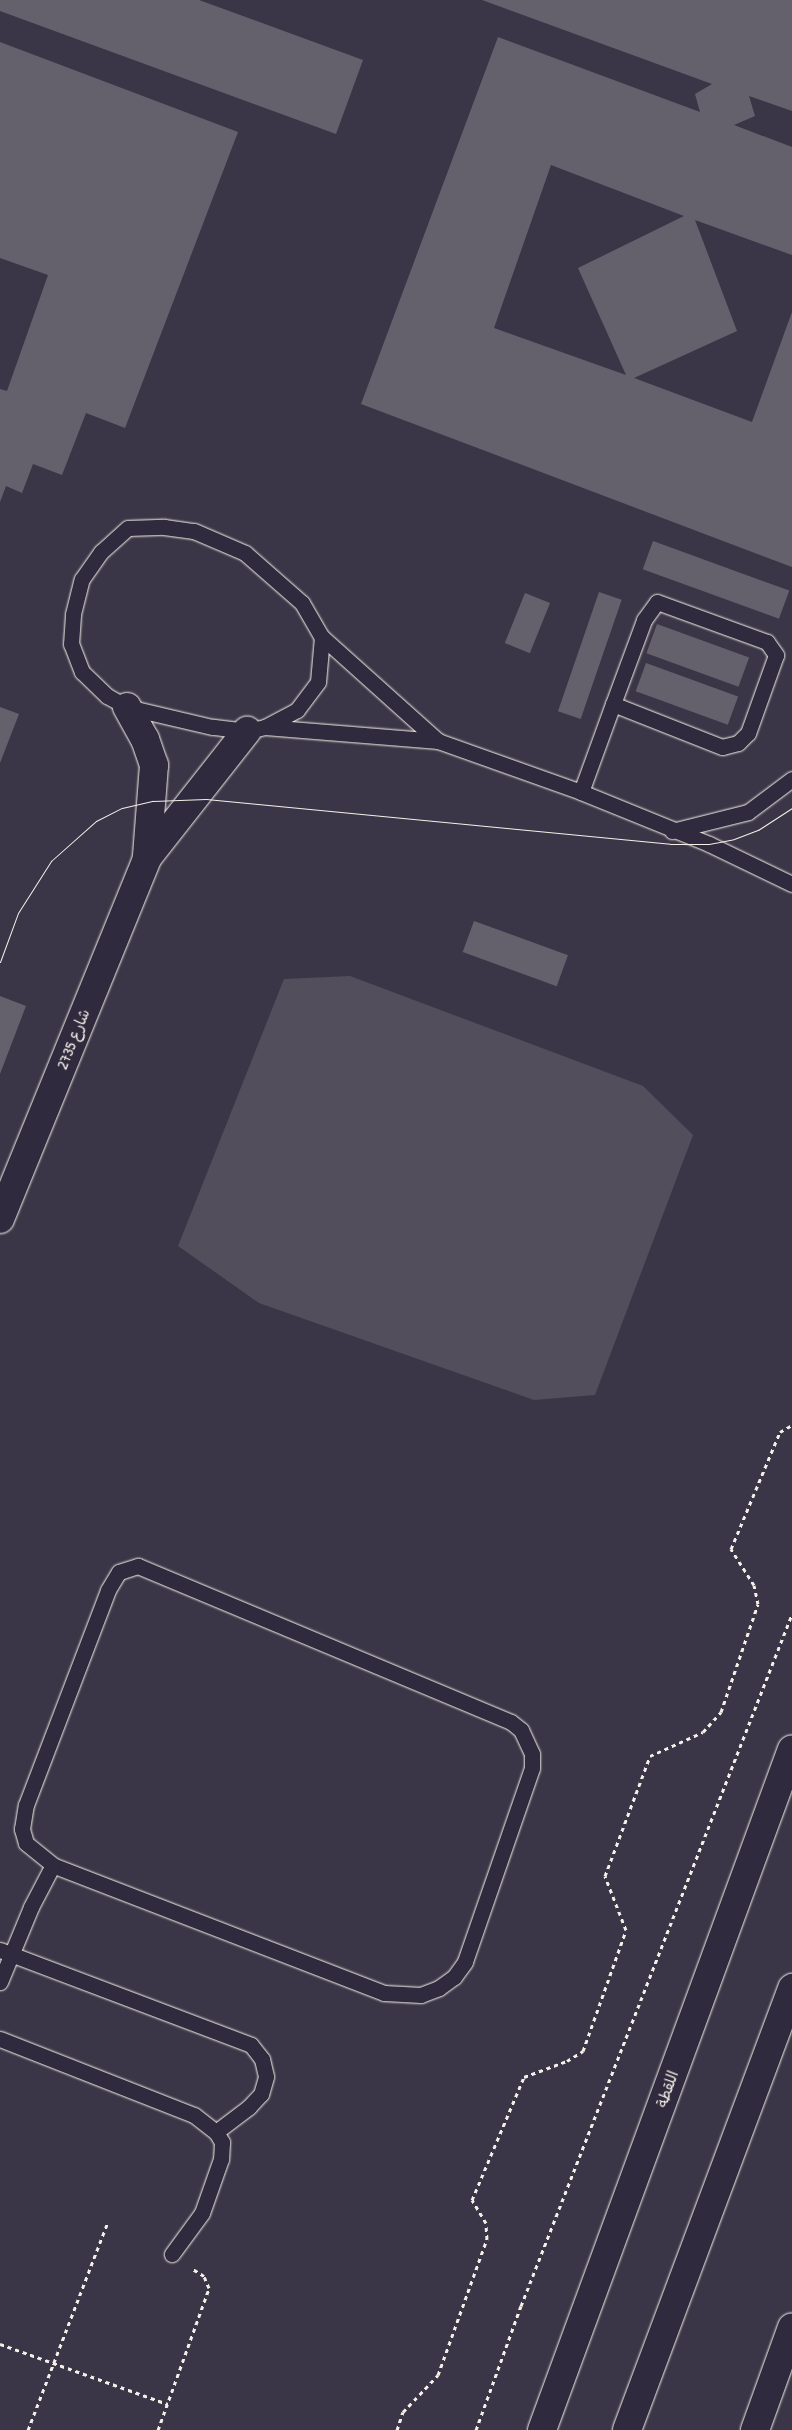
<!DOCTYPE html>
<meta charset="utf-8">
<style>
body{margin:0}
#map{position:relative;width:792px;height:2430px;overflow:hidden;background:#3b3647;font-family:"Patrick Hand","Playpen Sans Arabic",sans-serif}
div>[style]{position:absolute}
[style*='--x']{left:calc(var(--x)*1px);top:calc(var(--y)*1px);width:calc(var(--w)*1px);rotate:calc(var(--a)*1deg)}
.green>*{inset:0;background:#534e5c}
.building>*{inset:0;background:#65616c;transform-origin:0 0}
.path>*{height:3px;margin-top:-1.5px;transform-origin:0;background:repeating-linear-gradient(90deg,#f4f1e8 0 4px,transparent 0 8px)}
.roads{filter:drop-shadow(0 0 1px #f4f1e8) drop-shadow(0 0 1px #f4f1e8)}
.lane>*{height:15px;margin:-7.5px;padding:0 7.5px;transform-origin:7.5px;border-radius:7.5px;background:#2f2a3d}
.street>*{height:28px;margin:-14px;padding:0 14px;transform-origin:14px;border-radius:14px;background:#2f2a3d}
.primary>*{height:28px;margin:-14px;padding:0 14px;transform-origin:14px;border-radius:14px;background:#2f2a3d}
.tram>*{height:1px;margin:-0.5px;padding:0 0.5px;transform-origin:0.5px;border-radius:0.5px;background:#f4f1e8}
span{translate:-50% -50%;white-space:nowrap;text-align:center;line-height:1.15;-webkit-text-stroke:5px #2f2a3d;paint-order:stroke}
.street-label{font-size:15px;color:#f4f1e8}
</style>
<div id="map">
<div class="green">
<div style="clip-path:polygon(350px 976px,643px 1086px,693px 1135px,595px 1395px,534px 1400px,259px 1303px,178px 1246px,284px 979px)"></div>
</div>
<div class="building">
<div style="clip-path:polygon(0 0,199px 0,363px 60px,336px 134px,0 11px)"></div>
<div style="clip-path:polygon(evenodd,482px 0,792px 0,792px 111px,749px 96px,755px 116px,734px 125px,792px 147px,792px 255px,695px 220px,737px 331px,634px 378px,752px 422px,792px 312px,792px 567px,361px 404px,498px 37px,700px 112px,695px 94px,712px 84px,482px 0,551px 165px,684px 216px,578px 268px,626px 375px,494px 328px,551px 165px)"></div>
<div style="clip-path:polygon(0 42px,238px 132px,125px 428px,86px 413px,62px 475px,33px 464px,22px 493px,6px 486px,0 502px,0 389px,7px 391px,48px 275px,0 258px)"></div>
<div style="left:653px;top:541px;width:145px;height:30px;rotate:20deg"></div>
<div style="left:599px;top:592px;width:24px;height:126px;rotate:19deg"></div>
<div style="left:525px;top:593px;width:27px;height:54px;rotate:22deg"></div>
<div style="left:657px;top:624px;width:98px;height:31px;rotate:20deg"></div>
<div style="left:646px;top:663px;width:98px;height:30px;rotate:20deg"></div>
<div style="clip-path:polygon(0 707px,19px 714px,0 763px)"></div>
<div style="left:474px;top:921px;width:100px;height:33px;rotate:20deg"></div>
<div style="clip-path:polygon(0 996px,26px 1006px,0 1074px)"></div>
</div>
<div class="path">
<div style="--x:0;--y:2344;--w:178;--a:19.7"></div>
<div style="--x:28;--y:2430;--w:221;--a:-69"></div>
<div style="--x:158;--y:2430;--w:151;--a:-70.2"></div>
<div style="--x:209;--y:2288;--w:13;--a:-113"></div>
<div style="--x:204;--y:2276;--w:13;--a:-148"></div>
<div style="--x:397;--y:2430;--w:19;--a:-72"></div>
<div style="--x:403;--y:2412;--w:51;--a:-46.6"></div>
<div style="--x:438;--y:2375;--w:145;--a:-70.2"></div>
<div style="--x:487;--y:2239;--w:16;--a:-94"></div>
<div style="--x:486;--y:2223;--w:27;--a:-121"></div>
<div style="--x:472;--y:2200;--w:134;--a:-67.1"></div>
<div style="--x:524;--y:2077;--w:46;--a:-20.4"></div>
<div style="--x:567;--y:2061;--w:19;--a:-32"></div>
<div style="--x:583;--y:2051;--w:128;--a:-70.4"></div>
<div style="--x:626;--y:1930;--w:58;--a:-111.3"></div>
<div style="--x:605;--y:1876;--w:128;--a:-69.4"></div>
<div style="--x:650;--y:1756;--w:58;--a:-24.4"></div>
<div style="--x:703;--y:1732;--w:27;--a:-48"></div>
<div style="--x:721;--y:1712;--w:114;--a:-71.1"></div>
<div style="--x:758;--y:1604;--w:19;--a:-102"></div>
<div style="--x:754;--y:1585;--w:43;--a:-122.6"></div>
<div style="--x:731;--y:1549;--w:127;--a:-67.3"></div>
<div style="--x:780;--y:1432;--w:14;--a:-30"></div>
<div style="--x:476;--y:2430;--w:132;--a:-70.1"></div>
<div style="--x:521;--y:2306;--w:743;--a:-68.61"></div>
</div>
<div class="roads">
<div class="lane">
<div style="--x:164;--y:527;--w:30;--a:8"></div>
<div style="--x:194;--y:531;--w:56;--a:23.3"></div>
<div style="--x:245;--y:553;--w:76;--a:41.3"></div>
<div style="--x:302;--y:603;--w:39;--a:60"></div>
<div style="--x:322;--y:637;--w:45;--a:95.1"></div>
<div style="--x:318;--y:682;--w:35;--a:127"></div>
<div style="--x:297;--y:710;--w:36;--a:152"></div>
<div style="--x:265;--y:727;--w:18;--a:167"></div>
<div style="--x:247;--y:731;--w:35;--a:-173"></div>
<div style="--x:212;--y:727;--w:87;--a:-166.8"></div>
<div style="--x:127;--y:707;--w:23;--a:-151"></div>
<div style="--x:107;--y:696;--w:35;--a:-136"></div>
<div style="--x:82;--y:672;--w:30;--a:-111"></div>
<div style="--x:71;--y:644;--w:30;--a:-86"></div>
<div style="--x:73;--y:614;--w:36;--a:-76"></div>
<div style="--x:82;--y:579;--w:33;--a:-55"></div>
<div style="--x:101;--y:552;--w:36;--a:-42"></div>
<div style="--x:128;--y:528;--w:36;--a:-2"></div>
<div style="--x:322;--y:637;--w:156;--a:41.9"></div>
<div style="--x:265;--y:727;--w:174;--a:4.6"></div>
<div style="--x:438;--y:741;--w:152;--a:19.6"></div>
<div style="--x:581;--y:792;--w:138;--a:22.1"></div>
<div style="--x:709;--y:844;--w:92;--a:25.7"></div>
<div style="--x:581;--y:792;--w:94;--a:-70"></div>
<div style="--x:613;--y:704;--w:90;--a:-69.7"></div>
<div style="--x:644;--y:620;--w:22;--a:-54"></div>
<div style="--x:657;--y:602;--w:117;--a:20"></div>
<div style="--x:767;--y:642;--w:16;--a:55"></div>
<div style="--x:776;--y:655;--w:83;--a:109.7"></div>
<div style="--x:748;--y:733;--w:14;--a:135"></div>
<div style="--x:738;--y:743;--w:16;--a:166"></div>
<div style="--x:722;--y:747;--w:117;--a:-158.5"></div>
<div style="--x:672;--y:831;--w:78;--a:-14"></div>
<div style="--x:748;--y:812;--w:55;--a:-36.9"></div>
<div style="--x:138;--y:1566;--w:404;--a:22.7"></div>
<div style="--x:511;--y:1722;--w:13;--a:39"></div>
<div style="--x:521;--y:1730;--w:26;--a:65"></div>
<div style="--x:532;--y:1754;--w:14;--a:90"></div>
<div style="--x:532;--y:1768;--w:205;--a:109.1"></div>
<div style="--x:465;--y:1962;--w:19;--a:126"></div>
<div style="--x:454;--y:1977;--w:19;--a:144"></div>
<div style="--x:439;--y:1988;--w:19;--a:159"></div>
<div style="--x:421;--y:1995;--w:37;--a:-177"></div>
<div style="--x:384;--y:1993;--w:355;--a:-158.9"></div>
<div style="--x:53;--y:1865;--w:35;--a:-141"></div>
<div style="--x:26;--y:1843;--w:15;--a:-106"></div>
<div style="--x:22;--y:1829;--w:24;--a:-81"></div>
<div style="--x:26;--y:1805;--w:230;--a:-69.1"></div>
<div style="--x:108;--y:1590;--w:21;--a:-59"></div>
<div style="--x:119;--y:1572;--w:20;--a:-18"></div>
<div style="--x:0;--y:1950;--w:268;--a:20.7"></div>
<div style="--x:251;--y:2045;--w:18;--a:52"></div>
<div style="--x:262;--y:2059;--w:18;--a:77"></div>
<div style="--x:266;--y:2077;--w:18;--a:106"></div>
<div style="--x:261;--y:2094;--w:18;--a:133"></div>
<div style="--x:249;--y:2107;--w:41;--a:142.9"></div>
<div style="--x:0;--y:1982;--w:81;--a:-67.5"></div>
<div style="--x:31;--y:1907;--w:47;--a:-62.4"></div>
<div style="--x:0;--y:2039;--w:208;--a:21.4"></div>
<div style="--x:194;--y:2115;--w:28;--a:38"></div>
<div style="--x:216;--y:2132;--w:12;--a:59"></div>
<div style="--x:222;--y:2142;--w:17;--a:93"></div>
<div style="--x:221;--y:2159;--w:57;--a:109.4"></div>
<div style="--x:202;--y:2213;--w:51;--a:126.2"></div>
</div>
<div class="street">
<div style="--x:127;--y:707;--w:37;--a:61"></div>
<div style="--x:145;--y:739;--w:28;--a:71"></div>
<div style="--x:154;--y:765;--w:92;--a:94.4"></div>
<div style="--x:0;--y:1219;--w:390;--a:-67.8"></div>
<div style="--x:147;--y:858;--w:162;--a:-51.8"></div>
<div style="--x:542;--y:2430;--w:725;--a:-69.84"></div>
</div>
<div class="primary">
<div style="--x:627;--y:2430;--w:472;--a:-69.5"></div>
<div style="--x:755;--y:2430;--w:109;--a:-70.2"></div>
</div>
</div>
<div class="tram">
<div style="--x:0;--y:962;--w:52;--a:-69.8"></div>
<div style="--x:18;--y:913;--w:62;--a:-57.6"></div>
<div style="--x:51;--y:861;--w:60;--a:-41.6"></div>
<div style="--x:96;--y:821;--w:29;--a:-27"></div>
<div style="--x:122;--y:808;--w:32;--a:-13"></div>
<div style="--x:153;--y:801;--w:53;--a:-2.2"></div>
<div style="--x:206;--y:799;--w:466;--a:5.5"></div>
<div style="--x:670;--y:844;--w:39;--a:0"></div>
<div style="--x:709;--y:844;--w:25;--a:-11"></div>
<div style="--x:734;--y:839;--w:26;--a:-21"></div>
<div style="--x:758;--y:830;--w:40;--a:-32.9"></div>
</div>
<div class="street-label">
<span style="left:73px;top:1039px;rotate:-68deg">شارع 2735</span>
<span style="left:667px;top:2089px;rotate:-70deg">اللقطة</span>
</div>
</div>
